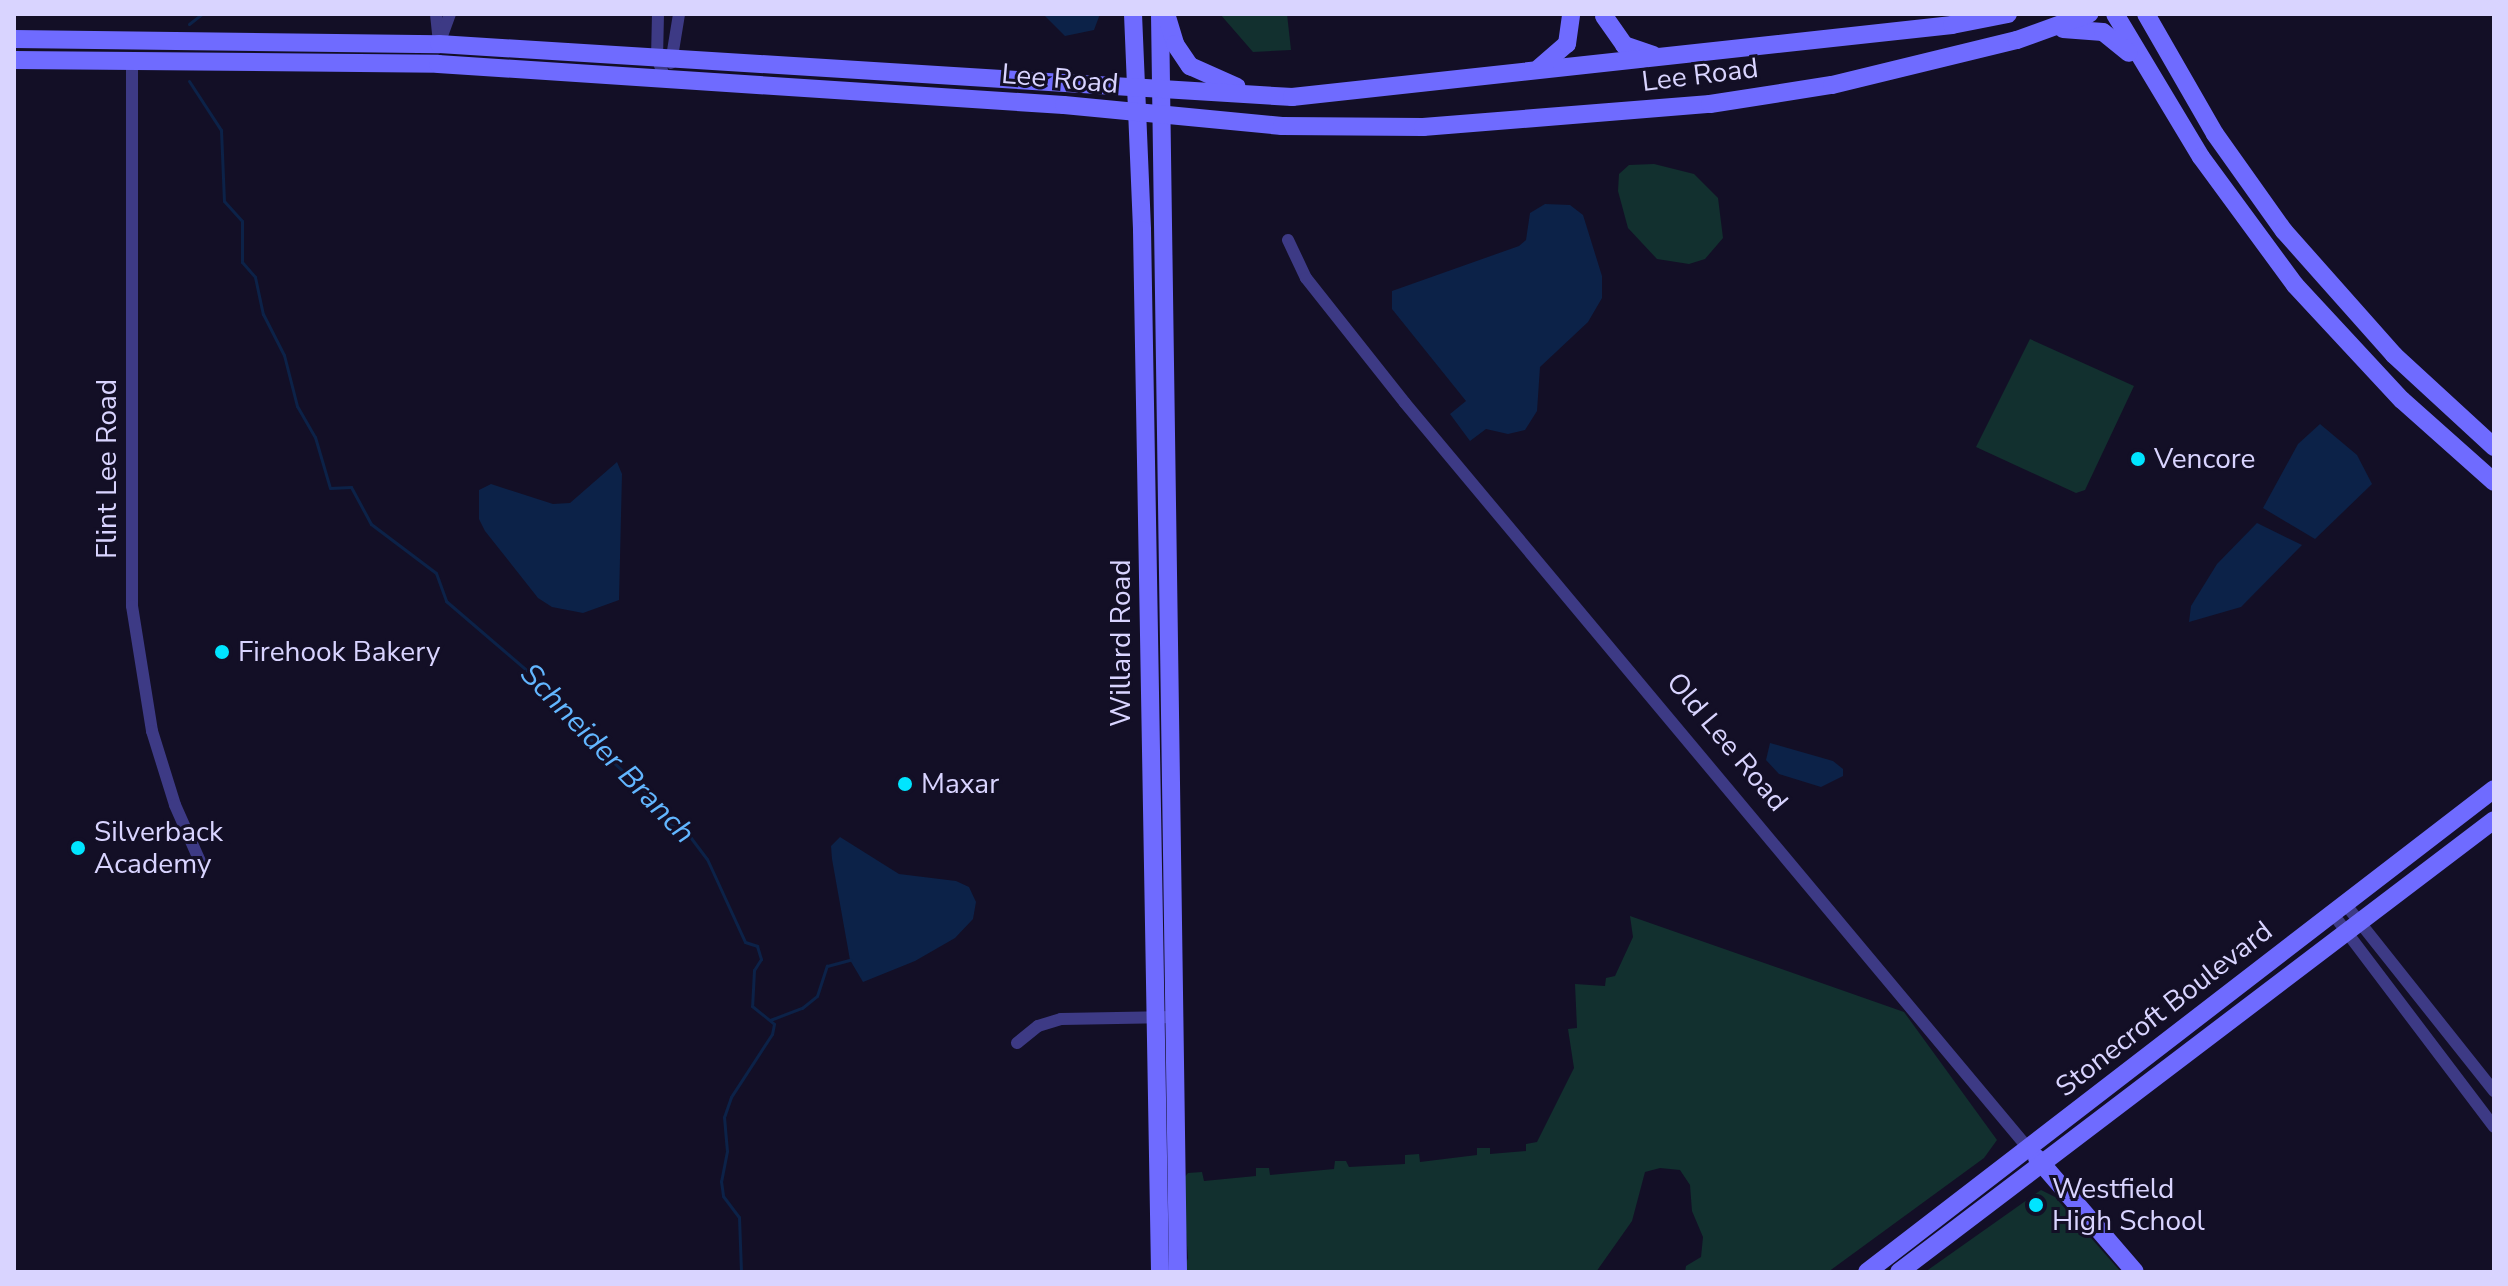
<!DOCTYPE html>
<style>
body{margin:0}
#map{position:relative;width:2508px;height:1286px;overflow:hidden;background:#130f26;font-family:"Nunito Sans",sans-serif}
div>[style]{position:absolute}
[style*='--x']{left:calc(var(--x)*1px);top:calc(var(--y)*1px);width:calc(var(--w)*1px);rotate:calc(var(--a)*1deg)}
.green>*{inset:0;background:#12302f}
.water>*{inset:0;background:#0c2248}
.stream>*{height:3px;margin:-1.5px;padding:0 1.5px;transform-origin:1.5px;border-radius:1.5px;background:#0c2248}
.street>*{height:12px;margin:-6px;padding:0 6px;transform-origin:6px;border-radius:6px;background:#3d3a85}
.secondary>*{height:18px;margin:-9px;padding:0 9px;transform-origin:9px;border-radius:9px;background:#6f6bff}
.dots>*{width:22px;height:22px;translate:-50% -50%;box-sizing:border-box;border:4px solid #130f26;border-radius:50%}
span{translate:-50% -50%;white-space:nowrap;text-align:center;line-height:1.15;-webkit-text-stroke:6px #130f26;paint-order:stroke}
.street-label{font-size:28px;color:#d9d4ff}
.poi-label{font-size:28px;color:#d9d4ff}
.left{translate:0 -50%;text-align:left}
.water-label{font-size:30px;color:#62b6ff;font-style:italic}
.frame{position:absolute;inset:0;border:16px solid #d9d4ff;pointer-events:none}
</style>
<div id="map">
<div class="green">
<div style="clip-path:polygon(1220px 14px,1287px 14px,1291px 50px,1253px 52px)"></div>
<div style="clip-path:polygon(1654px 164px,1694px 174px,1718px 198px,1723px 238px,1705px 259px,1689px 264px,1657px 259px,1628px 228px,1618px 191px,1619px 174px,1629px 165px)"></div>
<div style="clip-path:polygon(2030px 339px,2134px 386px,2085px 490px,2076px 493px,1976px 447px)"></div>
<div style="clip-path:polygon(1630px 916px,1904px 1012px,1997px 1140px,1984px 1158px,1828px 1272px,1685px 1272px,1686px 1266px,1701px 1257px,1703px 1237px,1692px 1211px,1690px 1185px,1680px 1170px,1660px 1168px,1645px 1172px,1632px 1221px,1596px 1272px,1183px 1272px,1188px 1258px,1182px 1180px,1188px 1173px,1202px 1172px,1204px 1181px,1256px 1176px,1256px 1168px,1269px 1168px,1270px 1175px,1334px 1169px,1335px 1161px,1346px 1161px,1349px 1167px,1405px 1164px,1405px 1155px,1419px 1154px,1420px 1162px,1477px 1155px,1477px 1148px,1490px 1148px,1490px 1154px,1526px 1151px,1526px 1144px,1537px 1142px,1574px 1068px,1568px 1029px,1577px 1028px,1575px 984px,1605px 986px,1606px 978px,1615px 976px,1633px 937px)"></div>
<div style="clip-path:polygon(2041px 1190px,2055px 1197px,2121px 1272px,1925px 1272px)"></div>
</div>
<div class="water">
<div style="clip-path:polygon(1043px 14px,1100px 14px,1094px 30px,1065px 36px)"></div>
<div style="clip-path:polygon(1545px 204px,1570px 205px,1583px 215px,1602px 276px,1602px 298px,1588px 322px,1540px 367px,1537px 411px,1525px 430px,1508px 434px,1486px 429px,1470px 441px,1450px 414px,1466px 401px,1392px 309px,1392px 291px,1519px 246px,1526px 240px,1530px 213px)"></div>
<div style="clip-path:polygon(2320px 424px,2357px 455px,2372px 484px,2315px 539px,2263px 508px,2298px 444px)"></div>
<div style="clip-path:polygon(617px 462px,622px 474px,619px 600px,583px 613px,552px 607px,538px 598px,485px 531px,479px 519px,479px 490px,491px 484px,553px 504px,570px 503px)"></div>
<div style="clip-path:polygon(2257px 523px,2302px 545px,2241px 607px,2189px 622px,2191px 606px,2217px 564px)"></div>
<div style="clip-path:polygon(1770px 743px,1833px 761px,1843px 769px,1843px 776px,1821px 787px,1779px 774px,1766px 760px)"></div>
<div style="clip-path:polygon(840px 837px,899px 874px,956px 881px,969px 887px,976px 902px,973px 919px,955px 938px,915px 961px,863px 982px,850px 960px,832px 859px,831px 846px)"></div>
</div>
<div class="stream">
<div style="--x:189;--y:24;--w:16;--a:-38"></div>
<div style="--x:189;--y:81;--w:59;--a:56.9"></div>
<div style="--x:221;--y:130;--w:71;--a:87.6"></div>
<div style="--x:224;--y:201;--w:27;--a:48"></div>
<div style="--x:242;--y:221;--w:41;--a:90"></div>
<div style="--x:242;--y:262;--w:20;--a:49"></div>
<div style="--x:255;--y:277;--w:38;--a:78"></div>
<div style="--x:263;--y:314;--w:46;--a:62.9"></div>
<div style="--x:284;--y:355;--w:53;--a:75.7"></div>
<div style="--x:297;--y:406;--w:36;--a:60"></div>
<div style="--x:315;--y:437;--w:53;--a:73.6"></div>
<div style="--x:330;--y:488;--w:21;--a:-3"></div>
<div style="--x:351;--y:487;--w:42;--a:61.6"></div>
<div style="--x:371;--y:524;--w:81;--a:37"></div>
<div style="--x:436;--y:573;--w:30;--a:70"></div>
<div style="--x:446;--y:601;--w:128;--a:40.6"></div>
<div style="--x:543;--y:684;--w:86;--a:49.3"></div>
<div style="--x:599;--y:749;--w:75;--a:42.8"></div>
<div style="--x:654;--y:800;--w:23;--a:65"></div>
<div style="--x:664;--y:821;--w:27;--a:28"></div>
<div style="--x:688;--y:834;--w:31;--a:53"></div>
<div style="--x:707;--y:859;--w:91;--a:65.4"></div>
<div style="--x:745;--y:942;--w:13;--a:18"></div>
<div style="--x:757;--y:946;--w:14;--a:73"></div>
<div style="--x:761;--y:959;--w:13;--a:122"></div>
<div style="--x:754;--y:970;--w:36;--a:93"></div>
<div style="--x:752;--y:1006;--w:28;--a:39"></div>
<div style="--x:774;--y:1024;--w:10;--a:101"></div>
<div style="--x:772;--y:1034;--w:75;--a:123.1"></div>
<div style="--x:731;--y:1097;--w:21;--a:109"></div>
<div style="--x:724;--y:1117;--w:34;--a:85"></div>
<div style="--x:727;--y:1151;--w:31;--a:101"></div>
<div style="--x:721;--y:1181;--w:15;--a:82"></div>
<div style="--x:723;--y:1196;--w:26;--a:53"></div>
<div style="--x:739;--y:1217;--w:55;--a:87.9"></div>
<div style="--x:770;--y:1020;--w:34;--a:-21"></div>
<div style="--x:802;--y:1008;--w:19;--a:-39"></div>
<div style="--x:817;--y:996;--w:32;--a:-72"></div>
<div style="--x:827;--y:966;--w:24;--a:-15"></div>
</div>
<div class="street">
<div style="--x:436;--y:14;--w:30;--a:84"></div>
<div style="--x:658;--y:14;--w:44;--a:91.3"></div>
<div style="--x:657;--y:58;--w:22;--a:68"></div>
<div style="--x:439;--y:44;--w:32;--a:-70"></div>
<div style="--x:132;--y:62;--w:544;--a:90"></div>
<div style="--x:132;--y:606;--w:127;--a:80.9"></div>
<div style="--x:152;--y:731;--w:77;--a:72.7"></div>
<div style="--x:175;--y:805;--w:67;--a:66.1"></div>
<div style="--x:671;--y:63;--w:50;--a:-80.7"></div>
<div style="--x:1288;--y:240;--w:42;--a:64.7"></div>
<div style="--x:1306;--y:278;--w:159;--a:51.6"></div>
<div style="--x:1405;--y:403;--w:970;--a:50.1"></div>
<div style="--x:2346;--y:905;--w:238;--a:51.5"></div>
<div style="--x:2333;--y:914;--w:267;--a:52.9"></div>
<div style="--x:1017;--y:1043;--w:27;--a:-39"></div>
<div style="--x:1038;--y:1026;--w:24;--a:-17"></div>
<div style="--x:1061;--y:1019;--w:112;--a:-1"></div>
</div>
<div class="secondary">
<div style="--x:1133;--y:14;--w:216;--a:87.6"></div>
<div style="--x:1142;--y:230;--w:1042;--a:89.01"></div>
<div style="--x:1160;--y:14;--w:1258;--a:89.18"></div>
<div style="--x:2115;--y:14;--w:167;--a:59"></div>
<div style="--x:2201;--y:157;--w:159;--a:53.7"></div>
<div style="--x:2295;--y:285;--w:157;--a:47.1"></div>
<div style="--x:2402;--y:400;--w:123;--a:41.7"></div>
<div style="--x:2146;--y:14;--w:138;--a:60.1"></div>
<div style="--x:2215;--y:134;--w:119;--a:54.6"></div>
<div style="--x:2284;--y:231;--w:166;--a:48.4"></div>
<div style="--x:2394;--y:355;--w:136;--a:42.6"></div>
<div style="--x:1604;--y:16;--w:35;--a:55"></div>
<div style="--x:1624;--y:45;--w:31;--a:19"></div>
<div style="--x:1167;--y:17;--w:28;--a:73"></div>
<div style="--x:1175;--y:44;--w:27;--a:56"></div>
<div style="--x:1190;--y:66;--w:51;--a:24.1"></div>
<div style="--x:2063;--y:29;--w:40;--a:4.3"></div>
<div style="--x:2103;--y:32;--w:33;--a:39"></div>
<div style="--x:14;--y:39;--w:425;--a:0.7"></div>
<div style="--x:439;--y:44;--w:855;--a:3.56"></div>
<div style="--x:1292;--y:97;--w:664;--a:-6.23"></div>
<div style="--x:1952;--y:25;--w:57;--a:-11.1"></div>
<div style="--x:14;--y:60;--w:424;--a:0.5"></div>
<div style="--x:438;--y:64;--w:627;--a:3.75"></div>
<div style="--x:1064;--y:105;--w:219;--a:5.5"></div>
<div style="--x:1282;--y:126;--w:141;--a:0.4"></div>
<div style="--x:1423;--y:127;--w:288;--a:-4.6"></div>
<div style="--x:1710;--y:104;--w:123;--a:-8.9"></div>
<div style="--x:1832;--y:85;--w:190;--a:-13.7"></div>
<div style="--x:2017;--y:40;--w:77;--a:-19.9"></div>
<div style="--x:1539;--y:68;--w:37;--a:-41"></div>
<div style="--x:1567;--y:44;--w:30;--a:-82"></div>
<div style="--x:2037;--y:1158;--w:150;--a:49.3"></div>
<div style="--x:1867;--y:1272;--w:791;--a:-37.61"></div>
<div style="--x:1899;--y:1272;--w:747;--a:-37.22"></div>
</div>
<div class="dots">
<div style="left:2138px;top:459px;background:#00e5ff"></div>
<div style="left:222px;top:652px;background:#00e5ff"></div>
<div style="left:905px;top:784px;background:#00e5ff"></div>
<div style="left:78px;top:848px;background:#00e5ff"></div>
<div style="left:2036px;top:1205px;background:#00e5ff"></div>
</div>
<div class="street-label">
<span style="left:1700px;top:75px;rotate:-7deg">Lee Road</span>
<span style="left:1060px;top:79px;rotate:5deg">Lee Road</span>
<span style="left:107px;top:469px;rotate:-90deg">Flint Lee Road</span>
<span style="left:1121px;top:643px;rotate:-90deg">Willard Road</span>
<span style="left:1727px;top:742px;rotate:50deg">Old Lee Road</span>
<span style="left:2164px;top:1009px;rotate:-38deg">Stonecroft Boulevard</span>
</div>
<div class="poi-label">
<span class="left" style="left:2154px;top:459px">Vencore</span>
<span class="left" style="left:238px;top:652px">Firehook Bakery</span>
<span class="left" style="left:921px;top:784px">Maxar</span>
<span class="left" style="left:94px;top:848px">Silverback<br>Academy</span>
<span class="left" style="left:2052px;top:1205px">Westfield<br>High School</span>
</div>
<div class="water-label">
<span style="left:607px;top:754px;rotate:46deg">Schneider Branch</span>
</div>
<div class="frame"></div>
</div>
